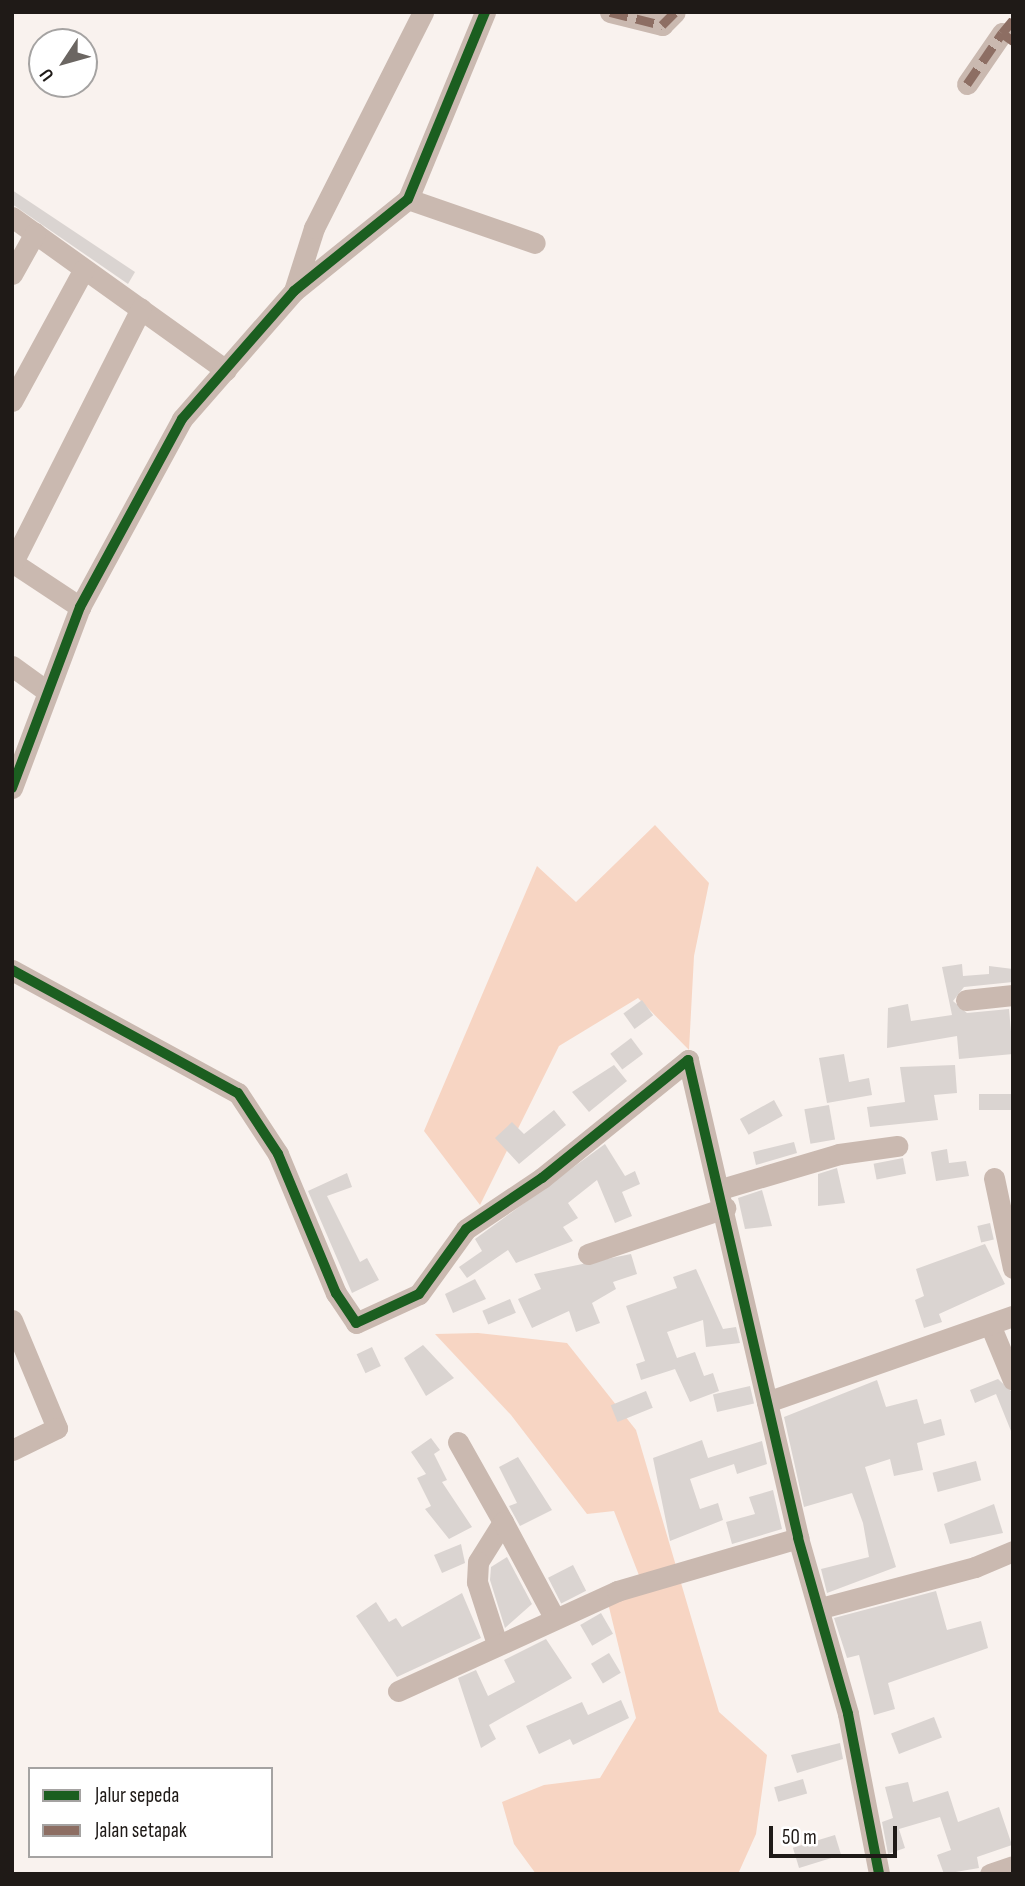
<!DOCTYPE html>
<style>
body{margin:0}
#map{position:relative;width:1025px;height:1886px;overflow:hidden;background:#f9f2ee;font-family:"Sofia Sans Condensed",sans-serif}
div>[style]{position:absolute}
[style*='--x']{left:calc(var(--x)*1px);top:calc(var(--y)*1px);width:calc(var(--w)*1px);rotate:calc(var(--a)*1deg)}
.green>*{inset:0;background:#f7d5c3}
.building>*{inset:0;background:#dad4d1;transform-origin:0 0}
.street>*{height:21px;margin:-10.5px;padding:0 10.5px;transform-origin:10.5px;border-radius:10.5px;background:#cab9b0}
.quiet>*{height:9px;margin-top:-4.5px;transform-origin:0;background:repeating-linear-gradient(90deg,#8d6e63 0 18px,transparent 0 27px)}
.cycleway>*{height:10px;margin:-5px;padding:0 5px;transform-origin:5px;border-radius:5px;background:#1b5e20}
span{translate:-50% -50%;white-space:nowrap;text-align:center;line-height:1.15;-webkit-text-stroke:6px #fff;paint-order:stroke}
.frame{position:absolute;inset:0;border:14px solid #1f1a17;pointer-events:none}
.legend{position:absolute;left:28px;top:1767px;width:245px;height:91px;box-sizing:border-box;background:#fff;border:2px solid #a5a3a2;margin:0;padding:9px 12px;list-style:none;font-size:21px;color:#1f1a17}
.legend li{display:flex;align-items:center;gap:14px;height:35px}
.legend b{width:35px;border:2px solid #a5a3a2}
.north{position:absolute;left:28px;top:28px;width:70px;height:70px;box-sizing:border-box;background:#fff;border:2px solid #a5a3a2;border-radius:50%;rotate:234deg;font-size:19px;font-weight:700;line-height:28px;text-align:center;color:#1f1a17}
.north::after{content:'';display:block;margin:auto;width:24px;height:32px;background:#6b6662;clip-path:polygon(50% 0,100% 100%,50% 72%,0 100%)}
.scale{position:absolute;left:769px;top:1826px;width:128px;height:32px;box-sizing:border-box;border:4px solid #1f1a17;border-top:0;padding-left:9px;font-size:21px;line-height:24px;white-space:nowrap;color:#1f1a17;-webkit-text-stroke:5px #fff;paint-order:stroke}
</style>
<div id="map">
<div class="green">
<div style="clip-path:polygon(655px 825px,709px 883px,694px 956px,689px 1050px,638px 998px,559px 1046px,480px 1205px,424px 1131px,537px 866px,576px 902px)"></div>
<div style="clip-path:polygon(478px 1333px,567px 1343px,636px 1430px,719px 1712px,767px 1755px,756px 1834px,738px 1874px,536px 1874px,514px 1844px,502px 1802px,544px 1785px,600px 1778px,636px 1718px,607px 1599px,642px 1583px,614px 1511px,587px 1514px,511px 1415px,435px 1334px)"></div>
</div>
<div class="building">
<div style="clip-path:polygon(12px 190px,135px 272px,128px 284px,12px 204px)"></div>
<div style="clip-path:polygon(962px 964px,963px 976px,989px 974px,989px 966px,1013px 969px,1013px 982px,964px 987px,953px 1001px,967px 1013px,1009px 1009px,1013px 1054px,959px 1059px,957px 1036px,887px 1048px,888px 1008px,908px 1004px,911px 1021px,952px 1015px,942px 967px)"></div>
<div style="left:642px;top:1000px;width:19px;height:23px;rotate:54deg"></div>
<div style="left:631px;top:1038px;width:20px;height:26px;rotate:53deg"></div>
<div style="clip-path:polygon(844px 1054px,849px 1082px,869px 1078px,872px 1095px,827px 1103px,819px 1058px)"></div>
<div style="clip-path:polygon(614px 1065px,627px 1081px,589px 1112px,572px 1092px)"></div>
<div style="clip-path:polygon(955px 1065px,957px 1093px,934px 1095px,938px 1120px,870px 1127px,867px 1107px,905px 1102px,900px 1067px)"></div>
<div style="left:1013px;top:1094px;width:16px;height:34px;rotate:90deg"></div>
<div style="left:774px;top:1100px;width:18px;height:39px;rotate:61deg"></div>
<div style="left:829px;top:1105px;width:35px;height:25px;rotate:80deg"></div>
<div style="clip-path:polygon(554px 1110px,566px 1125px,519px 1164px,495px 1138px,512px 1122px,524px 1134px)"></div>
<div style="clip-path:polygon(794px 1142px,797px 1153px,756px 1165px,753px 1152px)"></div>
<div style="clip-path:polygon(605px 1144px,625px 1176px,635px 1171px,640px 1184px,622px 1192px,632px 1216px,615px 1223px,597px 1180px,568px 1203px,578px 1218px,563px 1227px,573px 1241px,516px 1263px,508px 1250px,467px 1278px,459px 1267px,482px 1251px,475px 1239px)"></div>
<div style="clip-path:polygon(947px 1149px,949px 1163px,966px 1161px,969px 1176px,936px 1181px,931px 1152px)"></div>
<div style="left:903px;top:1158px;width:16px;height:30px;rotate:79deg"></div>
<div style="clip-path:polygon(837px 1168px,845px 1203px,818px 1206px,818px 1174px)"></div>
<div style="clip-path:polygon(347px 1173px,352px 1187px,327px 1196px,360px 1262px,367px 1258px,379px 1280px,352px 1293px,308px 1191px)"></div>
<div style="clip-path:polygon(762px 1190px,772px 1226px,745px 1229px,738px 1198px)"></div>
<div style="left:990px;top:1223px;width:17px;height:13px;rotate:77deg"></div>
<div style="clip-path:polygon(985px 1244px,1005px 1284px,939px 1314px,942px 1322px,924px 1328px,915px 1300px,924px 1296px,916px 1269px)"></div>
<div style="clip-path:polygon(631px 1254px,637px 1274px,613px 1282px,616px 1289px,592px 1303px,600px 1323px,576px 1332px,569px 1311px,532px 1328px,518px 1299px,541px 1289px,534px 1274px)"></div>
<div style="clip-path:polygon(696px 1269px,723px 1329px,736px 1327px,740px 1343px,706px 1347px,703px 1320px,667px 1332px,677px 1358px,695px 1352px,704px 1376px,713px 1373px,719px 1391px,690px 1402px,675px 1369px,641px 1380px,636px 1364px,645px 1361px,626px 1306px,677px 1288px,673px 1277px)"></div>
<div style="clip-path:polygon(475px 1279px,486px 1299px,453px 1313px,445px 1294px)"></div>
<div style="left:510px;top:1299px;width:15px;height:30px;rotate:67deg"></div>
<div style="clip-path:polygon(423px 1345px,454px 1378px,426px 1396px,404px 1358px)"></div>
<div style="left:372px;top:1347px;width:21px;height:17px;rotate:65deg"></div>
<div style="clip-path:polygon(998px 1379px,1013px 1393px,1013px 1436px,996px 1394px,975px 1403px,970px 1390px)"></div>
<div style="clip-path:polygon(877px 1380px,886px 1407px,917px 1399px,924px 1424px,941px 1419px,945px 1435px,917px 1443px,923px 1470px,894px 1476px,890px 1459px,865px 1467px,896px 1567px,827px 1593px,821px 1569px,869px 1557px,863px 1523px,852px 1493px,804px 1507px,784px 1417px)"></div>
<div style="left:750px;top:1386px;width:18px;height:38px;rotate:77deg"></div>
<div style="left:646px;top:1391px;width:18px;height:38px;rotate:68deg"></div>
<div style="clip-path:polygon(431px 1438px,440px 1450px,434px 1454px,447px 1480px,442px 1482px,472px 1527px,449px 1539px,425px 1509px,431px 1506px,417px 1478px,426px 1474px,411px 1452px)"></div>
<div style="clip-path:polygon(702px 1440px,708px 1458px,762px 1441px,767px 1464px,737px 1474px,734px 1464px,690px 1479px,700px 1509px,718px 1503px,723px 1520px,670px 1541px,653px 1458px)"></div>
<div style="clip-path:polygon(518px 1457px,552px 1510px,520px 1526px,509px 1506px,517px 1503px,499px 1467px)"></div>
<div style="left:976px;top:1461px;width:20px;height:45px;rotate:75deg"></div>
<div style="clip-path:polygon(773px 1490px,782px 1529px,732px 1544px,726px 1522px,755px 1514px,749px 1497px)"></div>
<div style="clip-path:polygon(994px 1504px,1003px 1533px,950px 1544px,944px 1524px)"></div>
<div style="clip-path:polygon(461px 1544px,465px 1563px,442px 1573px,434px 1555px)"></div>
<div style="clip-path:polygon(507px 1557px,532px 1604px,505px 1628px,490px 1580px,491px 1567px)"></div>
<div style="left:573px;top:1565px;width:29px;height:28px;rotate:63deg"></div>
<div style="clip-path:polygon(936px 1591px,947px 1630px,981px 1621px,988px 1648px,888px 1683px,895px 1709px,874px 1715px,859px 1655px,847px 1658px,834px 1618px)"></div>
<div style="clip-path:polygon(462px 1593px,481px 1638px,397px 1677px,356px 1616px,376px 1602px,389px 1622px,396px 1618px,402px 1627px)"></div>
<div style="left:601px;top:1613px;width:24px;height:24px;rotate:60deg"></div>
<div style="clip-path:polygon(546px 1639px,572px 1678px,489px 1725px,496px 1739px,481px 1748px,458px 1678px,476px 1670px,488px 1696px,515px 1682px,504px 1660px)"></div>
<div style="left:609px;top:1653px;width:23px;height:21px;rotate:59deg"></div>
<div style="clip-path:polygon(621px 1700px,629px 1718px,573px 1745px,570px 1739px,539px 1754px,526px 1726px,582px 1702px,588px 1715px)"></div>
<div style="left:934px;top:1717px;width:22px;height:46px;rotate:69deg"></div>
<div style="clip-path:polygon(840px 1743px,843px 1759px,797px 1773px,791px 1755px)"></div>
<div style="left:803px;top:1779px;width:15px;height:30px;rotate:74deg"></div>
<div style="clip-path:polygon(908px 1782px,913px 1802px,948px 1791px,958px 1822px,999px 1807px,1012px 1845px,977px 1857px,979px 1868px,944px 1874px,937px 1855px,951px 1850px,940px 1817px,899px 1829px,905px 1848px,888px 1854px,882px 1822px,893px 1818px,885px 1787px)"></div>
<div style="left:835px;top:1835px;width:21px;height:44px;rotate:73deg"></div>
</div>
<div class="street">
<div style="--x:610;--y:12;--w:54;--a:14"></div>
<div style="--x:662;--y:25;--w:18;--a:-45"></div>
<div style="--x:967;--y:84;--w:62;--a:-55.5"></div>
<div style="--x:408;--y:199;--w:134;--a:19.1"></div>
<div style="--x:12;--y:217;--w:263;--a:35.6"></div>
<div style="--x:12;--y:274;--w:47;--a:-60.7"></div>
<div style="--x:294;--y:291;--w:66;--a:-72.4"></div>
<div style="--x:314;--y:228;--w:242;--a:-63.2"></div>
<div style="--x:12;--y:401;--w:150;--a:-61.4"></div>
<div style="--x:12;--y:562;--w:82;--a:33.5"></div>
<div style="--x:13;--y:562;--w:284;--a:-63.2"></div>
<div style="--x:12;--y:666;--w:41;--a:36"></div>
<div style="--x:12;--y:788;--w:193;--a:-69.4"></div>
<div style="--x:80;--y:607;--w:214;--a:-61.5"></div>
<div style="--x:182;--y:419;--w:170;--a:-48.8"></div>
<div style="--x:294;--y:291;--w:146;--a:-38.9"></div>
<div style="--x:408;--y:199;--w:202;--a:-67.6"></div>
<div style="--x:12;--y:970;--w:257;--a:28.6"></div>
<div style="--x:238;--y:1093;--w:73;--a:56.7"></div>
<div style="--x:278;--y:1154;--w:151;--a:67.4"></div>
<div style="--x:336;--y:1293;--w:36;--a:56"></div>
<div style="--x:356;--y:1323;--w:69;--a:-24.7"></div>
<div style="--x:419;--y:1294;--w:80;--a:-54.1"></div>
<div style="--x:466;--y:1229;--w:92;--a:-33.9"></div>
<div style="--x:542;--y:1178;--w:188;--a:-38.9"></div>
<div style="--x:688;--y:1060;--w:490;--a:77"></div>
<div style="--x:798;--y:1538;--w:183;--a:74.1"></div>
<div style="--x:848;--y:1714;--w:163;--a:79"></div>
<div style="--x:966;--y:1000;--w:47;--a:-6.1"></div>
<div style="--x:994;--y:1178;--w:92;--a:78.1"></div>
<div style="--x:721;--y:1189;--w:123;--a:-16.5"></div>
<div style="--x:839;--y:1154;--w:59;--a:-7.9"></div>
<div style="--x:588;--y:1254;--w:145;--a:-18.6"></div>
<div style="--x:12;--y:1320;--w:117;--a:67.4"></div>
<div style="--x:57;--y:1428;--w:50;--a:153.9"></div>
<div style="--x:991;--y:1327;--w:57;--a:67.5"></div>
<div style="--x:767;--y:1402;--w:261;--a:-19.3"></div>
<div style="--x:458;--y:1442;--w:92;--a:60.6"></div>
<div style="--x:503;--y:1522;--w:47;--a:122"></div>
<div style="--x:478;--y:1562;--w:20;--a:93"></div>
<div style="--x:477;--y:1582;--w:62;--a:72.1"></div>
<div style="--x:503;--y:1522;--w:108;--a:61.8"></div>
<div style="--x:821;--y:1608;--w:159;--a:-14.9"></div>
<div style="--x:975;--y:1567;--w:41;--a:-22.8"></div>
<div style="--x:398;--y:1691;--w:241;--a:-24.5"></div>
<div style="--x:617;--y:1591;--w:189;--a:-16.3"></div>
<div style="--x:990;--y:1874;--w:24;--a:-19"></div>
</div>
<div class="quiet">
<div style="--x:610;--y:12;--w:54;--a:14"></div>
<div style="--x:662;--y:25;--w:18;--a:-45"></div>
<div style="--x:1013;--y:20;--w:17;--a:130"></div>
<div style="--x:1002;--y:33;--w:14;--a:36"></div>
<div style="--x:967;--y:84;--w:62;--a:-55.5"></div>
</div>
<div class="cycleway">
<div style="--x:12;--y:788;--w:193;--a:-69.4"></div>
<div style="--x:80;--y:607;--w:214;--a:-61.5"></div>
<div style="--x:182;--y:419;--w:170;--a:-48.8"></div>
<div style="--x:294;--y:291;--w:146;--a:-38.9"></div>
<div style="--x:408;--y:199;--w:202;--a:-67.6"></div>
<div style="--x:12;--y:970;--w:257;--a:28.6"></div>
<div style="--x:238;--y:1093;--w:73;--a:56.7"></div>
<div style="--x:278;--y:1154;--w:151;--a:67.4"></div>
<div style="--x:336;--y:1293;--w:36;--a:56"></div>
<div style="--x:356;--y:1323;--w:69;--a:-24.7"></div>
<div style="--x:419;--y:1294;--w:80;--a:-54.1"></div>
<div style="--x:466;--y:1229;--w:92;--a:-33.9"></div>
<div style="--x:542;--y:1178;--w:188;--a:-38.9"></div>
<div style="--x:688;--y:1060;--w:490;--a:77"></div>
<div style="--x:798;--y:1538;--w:183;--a:74.1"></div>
<div style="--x:848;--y:1714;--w:163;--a:79"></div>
</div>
<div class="frame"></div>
<ul class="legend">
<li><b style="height:9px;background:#1b5e20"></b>Jalur sepeda</li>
<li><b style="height:9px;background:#8d6e63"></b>Jalan setapak</li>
</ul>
<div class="north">U</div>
<div class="scale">50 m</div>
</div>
